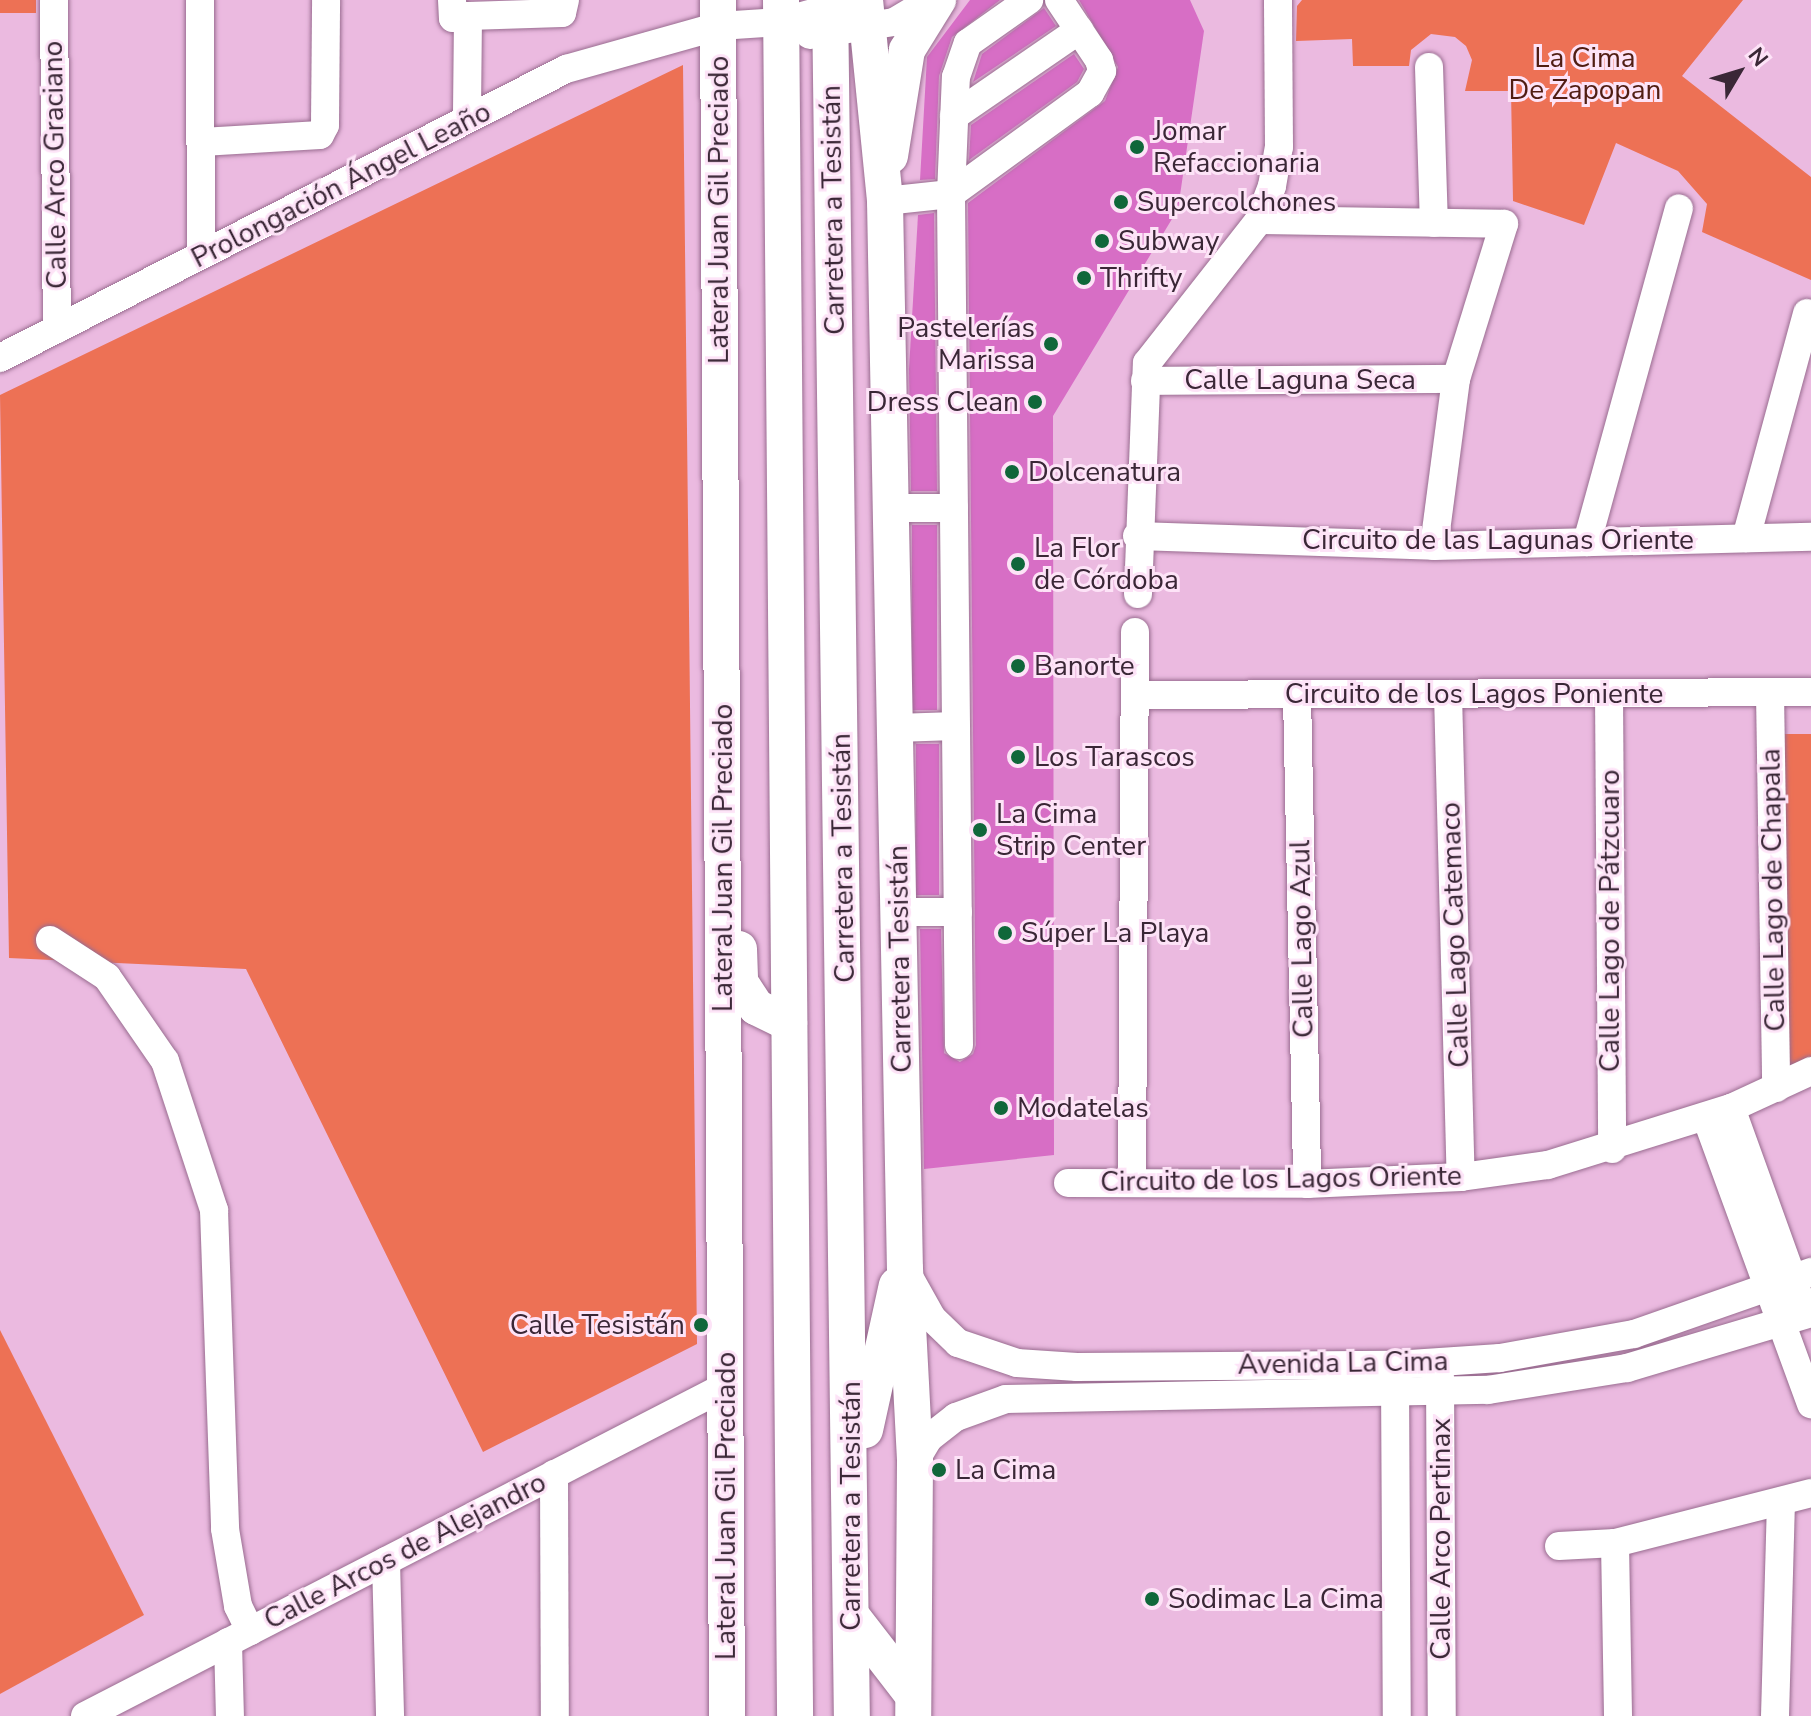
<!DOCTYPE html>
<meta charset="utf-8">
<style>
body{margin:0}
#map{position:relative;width:1811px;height:1716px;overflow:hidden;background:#ebbae0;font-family:"Nunito Sans",sans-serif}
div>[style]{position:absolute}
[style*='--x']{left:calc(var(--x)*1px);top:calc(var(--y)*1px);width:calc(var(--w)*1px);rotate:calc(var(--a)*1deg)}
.green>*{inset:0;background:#ed7155;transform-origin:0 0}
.building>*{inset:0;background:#d76ec5;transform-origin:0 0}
.roads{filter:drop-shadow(0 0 2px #996c90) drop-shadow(0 0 2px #996c90)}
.minor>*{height:28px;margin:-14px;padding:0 14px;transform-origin:14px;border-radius:14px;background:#fff}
.major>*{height:36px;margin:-18px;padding:0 18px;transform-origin:18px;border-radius:18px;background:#fff}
.dots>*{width:22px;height:22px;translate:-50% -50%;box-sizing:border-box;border:4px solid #fde3f7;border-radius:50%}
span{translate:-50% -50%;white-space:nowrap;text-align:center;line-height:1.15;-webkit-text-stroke:6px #fde3f7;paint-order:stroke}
.park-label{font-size:28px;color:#501d12}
.poi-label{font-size:28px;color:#3a2736}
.left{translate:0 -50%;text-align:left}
.right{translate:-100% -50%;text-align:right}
.street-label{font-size:28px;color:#3a2736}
.north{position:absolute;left:1699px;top:32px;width:80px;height:80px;-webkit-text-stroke:6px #fde3f7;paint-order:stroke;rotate:52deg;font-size:22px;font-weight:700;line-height:32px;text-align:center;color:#3a2736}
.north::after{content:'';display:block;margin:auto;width:28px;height:36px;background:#3a2736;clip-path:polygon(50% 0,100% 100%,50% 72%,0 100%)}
</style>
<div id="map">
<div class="green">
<div style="left:0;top:0;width:36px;height:13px"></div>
<div style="clip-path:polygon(1302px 0,1743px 0,1682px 76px,1811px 177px,1811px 280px,1702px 232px,1707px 204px,1678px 171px,1616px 143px,1584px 225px,1513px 201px,1511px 91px,1465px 91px,1472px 60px,1466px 46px,1455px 37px,1431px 34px,1411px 50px,1409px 66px,1353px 66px,1352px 39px,1296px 41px,1297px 6px)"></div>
<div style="clip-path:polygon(683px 65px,697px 1344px,483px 1452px,246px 969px,9px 958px,0 395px)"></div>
<div style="clip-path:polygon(1771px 734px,1811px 734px,1811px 1063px,1776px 1088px)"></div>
<div style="clip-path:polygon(0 1330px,144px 1615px,0 1694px)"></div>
</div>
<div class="building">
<div style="clip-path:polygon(970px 0,1000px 0,952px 37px,939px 76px,935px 179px,920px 180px,927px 57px)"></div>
<div style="clip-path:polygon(1079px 0,1190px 0,1204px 31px,1178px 209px,1053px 416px,1054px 1155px,924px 1169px,920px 929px,941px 929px,944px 1053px,960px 1062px,973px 1054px,976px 1045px,968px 203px,1105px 101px,1118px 67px)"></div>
<div style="clip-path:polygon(1044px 8px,1056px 26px,973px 82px,982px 54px)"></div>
<div style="clip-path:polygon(1074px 54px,1084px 69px,1077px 82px,969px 160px,971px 125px)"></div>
<div style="clip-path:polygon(934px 213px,937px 491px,911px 491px,909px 369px,918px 215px)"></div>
<div style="left:912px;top:525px;width:25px;height:185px"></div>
<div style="left:916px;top:744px;width:23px;height:151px"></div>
</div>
<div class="roads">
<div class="minor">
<div style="--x:54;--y:0;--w:329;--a:89.5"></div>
<div style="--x:200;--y:0;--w:255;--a:89.8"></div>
<div style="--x:452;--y:0;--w:18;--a:87"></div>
<div style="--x:453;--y:18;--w:15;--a:-8"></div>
<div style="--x:468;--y:16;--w:103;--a:90.6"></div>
<div style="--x:468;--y:16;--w:94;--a:-1.8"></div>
<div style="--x:562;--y:13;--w:13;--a:-77"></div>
<div style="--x:810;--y:35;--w:85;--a:-8.8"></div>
<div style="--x:894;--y:22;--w:43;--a:-30.7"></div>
<div style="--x:1429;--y:67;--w:156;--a:88.2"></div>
<div style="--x:954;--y:116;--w:152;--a:-34.5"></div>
<div style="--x:202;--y:142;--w:118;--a:-3.4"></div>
<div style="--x:320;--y:135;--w:11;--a:-63"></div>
<div style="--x:325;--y:125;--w:125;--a:-89.5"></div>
<div style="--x:885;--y:201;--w:66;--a:-6.1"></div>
<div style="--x:951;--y:194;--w:172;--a:-36"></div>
<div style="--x:1090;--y:93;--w:25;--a:-61"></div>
<div style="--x:1102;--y:71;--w:11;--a:-105"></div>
<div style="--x:1099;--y:60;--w:72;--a:-123.7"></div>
<div style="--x:1259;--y:220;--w:245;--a:0.9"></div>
<div style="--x:1504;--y:224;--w:162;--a:107.2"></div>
<div style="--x:1456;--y:379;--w:168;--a:97.5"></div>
<div style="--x:0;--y:358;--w:636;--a:-27.05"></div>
<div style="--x:566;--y:69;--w:159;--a:-15.7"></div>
<div style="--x:719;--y:26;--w:61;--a:-3.8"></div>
<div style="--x:780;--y:22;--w:72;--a:-15.4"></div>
<div style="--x:1145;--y:381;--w:311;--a:-0.4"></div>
<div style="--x:891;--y:508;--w:63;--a:0"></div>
<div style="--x:1137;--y:536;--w:297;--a:1.9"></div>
<div style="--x:1434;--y:546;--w:377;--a:-1.4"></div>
<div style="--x:1746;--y:538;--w:233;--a:-74.8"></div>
<div style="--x:1587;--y:542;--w:346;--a:-74.6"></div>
<div style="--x:1138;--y:594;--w:231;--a:-87.8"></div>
<div style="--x:1147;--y:363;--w:182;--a:-51.9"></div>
<div style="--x:1259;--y:220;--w:36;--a:-69"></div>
<div style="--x:1272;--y:186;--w:40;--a:-80"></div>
<div style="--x:1279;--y:147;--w:147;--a:-90.4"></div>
<div style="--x:1609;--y:693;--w:456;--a:89.6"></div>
<div style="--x:1770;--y:693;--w:395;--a:89.1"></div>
<div style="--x:1448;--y:694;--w:483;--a:88.5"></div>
<div style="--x:1136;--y:695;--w:675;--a:-0.25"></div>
<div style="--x:1297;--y:695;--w:489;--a:88.8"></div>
<div style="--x:895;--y:728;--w:61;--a:-1.9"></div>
<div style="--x:899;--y:912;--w:59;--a:0"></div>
<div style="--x:50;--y:940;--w:68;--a:33"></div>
<div style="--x:107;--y:977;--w:102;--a:55.4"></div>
<div style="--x:165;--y:1061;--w:157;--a:71.8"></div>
<div style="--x:214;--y:1210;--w:319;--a:88"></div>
<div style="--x:225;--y:1529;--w:78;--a:80.4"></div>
<div style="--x:238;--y:1606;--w:28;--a:64"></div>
<div style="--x:959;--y:1045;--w:851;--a:-90.54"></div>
<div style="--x:951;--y:194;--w:117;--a:-87.6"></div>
<div style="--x:956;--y:77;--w:36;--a:-71"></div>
<div style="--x:968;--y:43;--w:75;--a:-35.2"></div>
<div style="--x:1731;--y:1108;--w:201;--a:70.2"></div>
<div style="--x:1706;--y:1117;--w:306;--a:69.9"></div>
<div style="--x:1132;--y:1181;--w:549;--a:-89.69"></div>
<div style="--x:1068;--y:1183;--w:239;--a:0.2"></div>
<div style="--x:1307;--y:1184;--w:154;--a:-2.6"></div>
<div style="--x:1461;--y:1177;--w:88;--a:-7.9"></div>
<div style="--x:1548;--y:1165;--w:192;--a:-17.3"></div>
<div style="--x:1731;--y:1108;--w:88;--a:-24.8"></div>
<div style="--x:908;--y:1275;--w:49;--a:60.8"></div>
<div style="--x:932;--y:1318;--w:36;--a:44"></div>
<div style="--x:958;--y:1343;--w:62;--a:18.7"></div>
<div style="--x:1017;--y:1363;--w:60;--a:3.8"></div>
<div style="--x:1077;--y:1367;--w:318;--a:-0.4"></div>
<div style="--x:1395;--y:1365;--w:105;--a:-3.8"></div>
<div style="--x:1500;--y:1358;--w:136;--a:-10.2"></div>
<div style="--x:1634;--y:1334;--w:188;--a:-19.3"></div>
<div style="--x:1440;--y:1377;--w:339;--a:89.7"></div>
<div style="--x:1395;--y:1378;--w:338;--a:89.7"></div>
<div style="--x:915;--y:1461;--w:27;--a:-59"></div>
<div style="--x:929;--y:1438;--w:34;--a:-38"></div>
<div style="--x:956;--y:1417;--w:53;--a:-19.8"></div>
<div style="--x:1006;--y:1399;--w:482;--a:-1.1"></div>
<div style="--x:1488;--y:1390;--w:141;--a:-9"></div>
<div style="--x:1627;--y:1368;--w:192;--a:-16.6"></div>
<div style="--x:554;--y:1474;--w:242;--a:89.8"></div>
<div style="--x:1615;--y:1543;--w:173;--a:89"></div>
<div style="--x:1559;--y:1546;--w:56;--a:-3.1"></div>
<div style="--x:1615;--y:1543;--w:202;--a:-14.3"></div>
<div style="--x:386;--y:1561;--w:155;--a:88.5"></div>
<div style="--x:228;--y:1642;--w:74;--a:88.5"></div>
<div style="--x:85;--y:1716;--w:721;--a:-27.24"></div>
<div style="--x:1775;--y:1716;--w:211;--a:-88.4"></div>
</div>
<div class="major">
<div style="--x:718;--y:0;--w:1716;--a:89.7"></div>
<div style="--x:781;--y:0;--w:1716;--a:89.53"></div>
<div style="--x:830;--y:0;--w:1716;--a:89.27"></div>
<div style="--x:865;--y:0;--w:202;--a:84.3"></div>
<div style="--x:885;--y:201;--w:1068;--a:88.93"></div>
<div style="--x:905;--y:1269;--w:192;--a:87"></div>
<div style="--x:915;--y:1461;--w:255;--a:90.4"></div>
<div style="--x:890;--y:156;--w:107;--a:-80.9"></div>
<div style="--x:907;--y:50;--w:59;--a:-58.2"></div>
<div style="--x:739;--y:949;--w:33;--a:88"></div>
<div style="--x:740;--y:982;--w:30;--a:57"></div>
<div style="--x:756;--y:1007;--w:37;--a:26"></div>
<div style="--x:865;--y:1430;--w:148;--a:-77.6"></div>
<div style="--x:851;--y:1615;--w:100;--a:52.3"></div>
</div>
</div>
<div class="dots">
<div style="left:1137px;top:147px;background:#10673a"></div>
<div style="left:1121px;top:202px;background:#10673a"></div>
<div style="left:1102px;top:241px;background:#10673a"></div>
<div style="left:1084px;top:278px;background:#10673a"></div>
<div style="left:1051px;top:344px;background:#10673a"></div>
<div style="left:1035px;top:402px;background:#10673a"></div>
<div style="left:1012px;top:472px;background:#10673a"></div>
<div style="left:1018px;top:564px;background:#10673a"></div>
<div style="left:1018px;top:666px;background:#10673a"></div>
<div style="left:1018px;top:757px;background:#10673a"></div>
<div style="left:980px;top:830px;background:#10673a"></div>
<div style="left:1005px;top:933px;background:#10673a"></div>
<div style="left:1001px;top:1108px;background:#10673a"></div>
<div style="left:701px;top:1325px;background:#10673a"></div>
<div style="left:939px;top:1470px;background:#10673a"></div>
<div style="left:1152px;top:1599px;background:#10673a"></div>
</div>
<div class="park-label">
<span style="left:1585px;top:74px">La Cima<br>De Zapopan</span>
</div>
<div class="poi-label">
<span class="left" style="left:1153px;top:147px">Jomar<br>Refaccionaria</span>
<span class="left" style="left:1137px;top:202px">Supercolchones</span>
<span class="left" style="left:1118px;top:241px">Subway</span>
<span class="left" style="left:1100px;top:278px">Thrifty</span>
<span class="right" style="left:1035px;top:344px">Pastelerías<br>Marissa</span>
<span class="right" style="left:1019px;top:402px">Dress Clean</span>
<span class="left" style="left:1028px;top:472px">Dolcenatura</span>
<span class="left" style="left:1034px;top:564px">La Flor<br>de Córdoba</span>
<span class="left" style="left:1034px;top:666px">Banorte</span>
<span class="left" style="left:1034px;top:757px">Los Tarascos</span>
<span class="left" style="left:996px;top:830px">La Cima<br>Strip Center</span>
<span class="left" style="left:1021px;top:933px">Súper La Playa</span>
<span class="left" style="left:1017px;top:1108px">Modatelas</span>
<span class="right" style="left:685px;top:1325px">Calle Tesistán</span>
<span class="left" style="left:955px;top:1470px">La Cima</span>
<span class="left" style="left:1168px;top:1599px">Sodimac La Cima</span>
</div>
<div class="street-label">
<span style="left:55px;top:165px;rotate:-91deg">Calle Arco Graciano</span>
<span style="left:341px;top:185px;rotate:-27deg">Prolongación Ángel Leaño</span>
<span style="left:719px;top:210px;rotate:-90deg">Lateral Juan Gil Preciado</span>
<span style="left:833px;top:210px;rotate:-91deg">Carretera a Tesistán</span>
<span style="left:1300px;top:380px">Calle Laguna Seca</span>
<span style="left:1498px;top:540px">Circuito de las Lagunas Oriente</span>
<span style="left:1474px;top:694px">Circuito de los Lagos Poniente</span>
<span style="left:723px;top:858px;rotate:-90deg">Lateral Juan Gil Preciado</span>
<span style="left:843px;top:858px;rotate:-91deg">Carretera a Tesistán</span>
<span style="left:1773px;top:890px;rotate:-91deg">Calle Lago de Chapala</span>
<span style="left:1610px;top:921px;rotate:-90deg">Calle Lago de Pátzcuaro</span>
<span style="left:1455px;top:935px;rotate:-92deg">Calle Lago Catemaco</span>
<span style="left:1302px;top:939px;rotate:-91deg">Calle Lago Azul</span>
<span style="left:900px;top:959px;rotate:-91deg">Carretera Tesistán</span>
<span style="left:1281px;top:1179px;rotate:-1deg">Circuito de los Lagos Oriente</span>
<span style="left:1343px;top:1363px;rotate:-1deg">Avenida La Cima</span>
<span style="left:726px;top:1506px;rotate:-90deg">Lateral Juan Gil Preciado</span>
<span style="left:851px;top:1506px;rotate:-90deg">Carretera a Tesistán</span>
<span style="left:1441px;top:1539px;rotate:-90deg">Calle Arco Pertinax</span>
<span style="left:405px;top:1551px;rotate:-27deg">Calle Arcos de Alejandro</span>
</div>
<div class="north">N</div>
</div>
